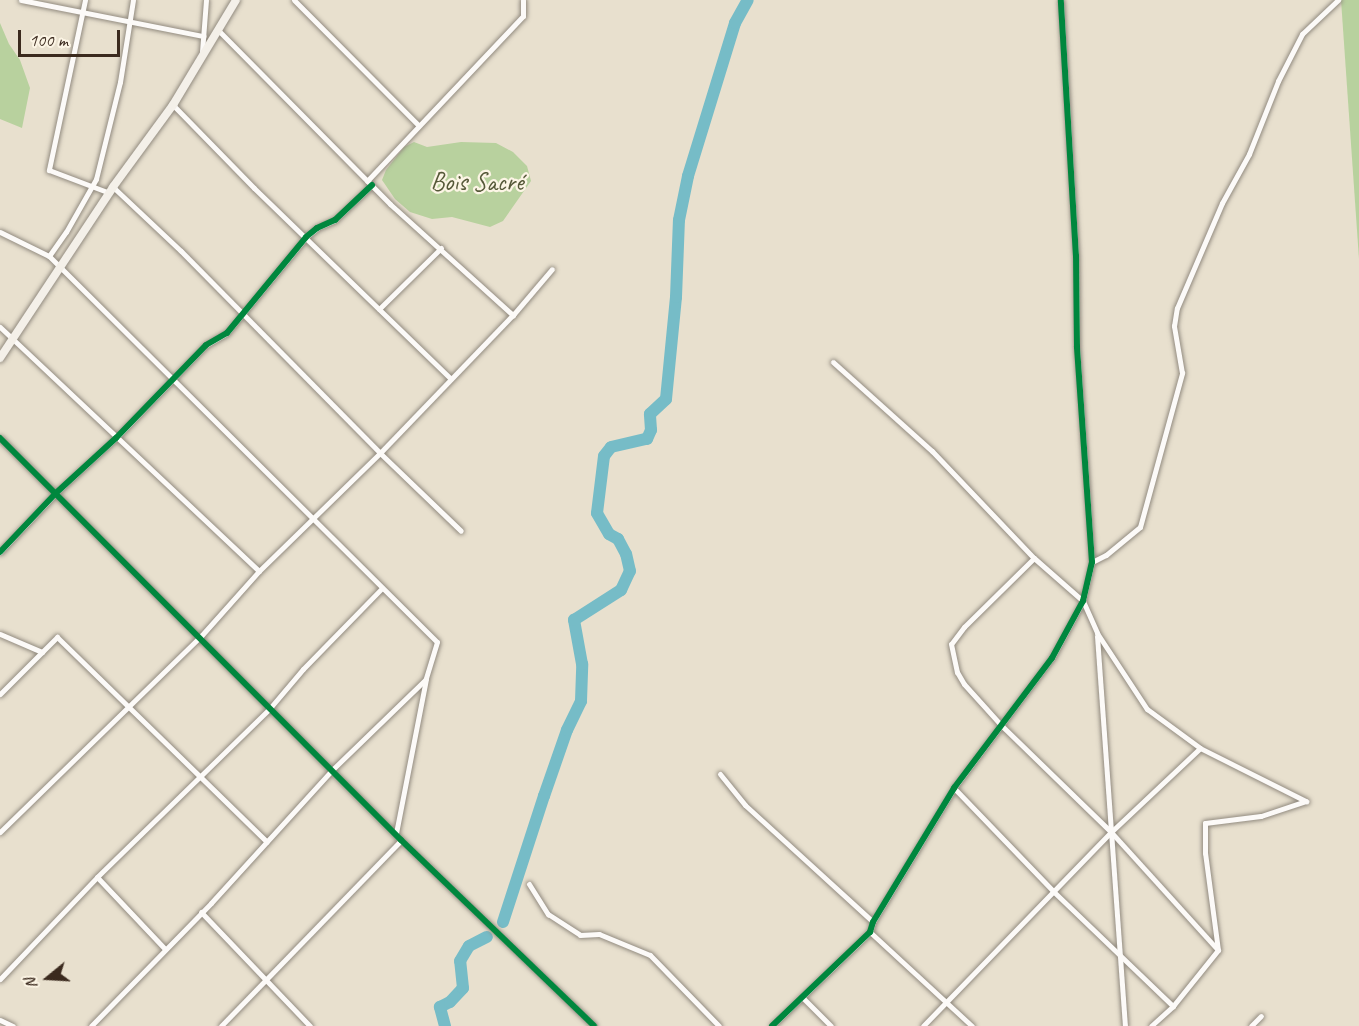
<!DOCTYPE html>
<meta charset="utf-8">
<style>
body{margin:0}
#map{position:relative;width:1359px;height:1026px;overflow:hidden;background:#e8e0ce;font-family:Caveat,sans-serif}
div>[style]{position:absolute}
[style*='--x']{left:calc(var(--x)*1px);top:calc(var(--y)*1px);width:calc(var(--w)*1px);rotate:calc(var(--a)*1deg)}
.green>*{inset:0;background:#b8d19e}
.river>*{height:12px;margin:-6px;padding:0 6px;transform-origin:6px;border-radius:6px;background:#76bcc7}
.roads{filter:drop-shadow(0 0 2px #928b80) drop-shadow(0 0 2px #928b80)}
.minor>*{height:5px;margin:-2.5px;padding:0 2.5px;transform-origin:2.5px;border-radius:2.5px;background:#fcfaf8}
.secondary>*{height:8px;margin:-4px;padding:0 4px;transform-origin:4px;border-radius:4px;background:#f4f0e9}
.cycleway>*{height:6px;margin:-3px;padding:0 3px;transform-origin:3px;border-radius:3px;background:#00873e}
span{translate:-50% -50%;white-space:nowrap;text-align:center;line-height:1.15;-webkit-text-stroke:4.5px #fcf5e5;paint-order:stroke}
.park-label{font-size:26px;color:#555838}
.north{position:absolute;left:18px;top:948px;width:60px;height:60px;-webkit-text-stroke:4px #fcf5e5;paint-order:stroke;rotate:252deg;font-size:16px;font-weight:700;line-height:24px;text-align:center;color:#3b2a1e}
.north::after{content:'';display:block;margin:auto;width:21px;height:27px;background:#3b2a1e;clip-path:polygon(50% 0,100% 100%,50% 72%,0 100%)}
.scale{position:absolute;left:18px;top:30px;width:102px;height:27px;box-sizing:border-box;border:3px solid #3b2a1e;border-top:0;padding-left:8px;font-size:18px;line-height:21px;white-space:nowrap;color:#3b2a1e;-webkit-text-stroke:4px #fcf5e5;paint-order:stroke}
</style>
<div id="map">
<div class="green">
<div style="clip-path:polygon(1341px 0,1359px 0,1359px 259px)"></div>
<div style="clip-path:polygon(0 23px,9px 44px,20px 60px,30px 88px,22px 128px,0 119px)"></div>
<div style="clip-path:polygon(414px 142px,427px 147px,461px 142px,496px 143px,513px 152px,527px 166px,531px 181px,503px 221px,490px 227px,452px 217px,432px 219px,410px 212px,395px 199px,382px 180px,386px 170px,404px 147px)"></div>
</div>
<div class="river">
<div style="--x:503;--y:922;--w:133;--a:-72"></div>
<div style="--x:544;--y:796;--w:70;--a:-70.8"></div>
<div style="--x:567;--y:730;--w:32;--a:-64"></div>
<div style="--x:581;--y:701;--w:37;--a:-88"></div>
<div style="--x:582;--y:664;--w:45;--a:-100.3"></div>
<div style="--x:574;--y:620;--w:56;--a:-32.6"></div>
<div style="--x:621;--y:590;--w:21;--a:-65"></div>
<div style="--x:630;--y:571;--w:17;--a:-103"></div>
<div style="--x:626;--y:554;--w:17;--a:-118"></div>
<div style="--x:618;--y:539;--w:10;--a:-151"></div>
<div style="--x:609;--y:534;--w:24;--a:-120"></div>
<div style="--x:597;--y:513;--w:57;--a:-83"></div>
<div style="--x:604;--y:456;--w:11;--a:-52"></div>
<div style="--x:611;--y:447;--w:37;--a:-13"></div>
<div style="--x:647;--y:439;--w:10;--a:-66"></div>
<div style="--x:651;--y:430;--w:16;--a:-94"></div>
<div style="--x:650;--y:414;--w:22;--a:-43"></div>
<div style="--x:666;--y:399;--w:102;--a:-84.4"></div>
<div style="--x:676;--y:297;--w:77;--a:-87.8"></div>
<div style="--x:679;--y:220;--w:45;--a:-78.4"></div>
<div style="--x:688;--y:176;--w:160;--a:-72.9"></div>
<div style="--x:735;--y:23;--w:26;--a:-61"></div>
<div style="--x:445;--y:1026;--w:20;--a:-105"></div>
<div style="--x:440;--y:1007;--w:11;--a:-27"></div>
<div style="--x:450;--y:1002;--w:19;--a:-47"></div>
<div style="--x:463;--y:988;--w:27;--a:-96"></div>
<div style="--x:460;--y:961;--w:17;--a:-59"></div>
<div style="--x:469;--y:946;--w:20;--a:-27"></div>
</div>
<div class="roads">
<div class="minor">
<div style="--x:21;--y:0;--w:186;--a:11.2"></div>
<div style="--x:85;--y:0;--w:174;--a:102"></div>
<div style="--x:49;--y:170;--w:65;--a:20.7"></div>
<div style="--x:294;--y:0;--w:177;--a:45.2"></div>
<div style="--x:218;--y:30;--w:245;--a:45.3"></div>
<div style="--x:390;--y:204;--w:166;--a:42.1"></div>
<div style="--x:202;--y:52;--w:52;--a:-85.6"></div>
<div style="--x:173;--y:105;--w:116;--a:45.7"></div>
<div style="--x:254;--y:188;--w:274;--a:44.1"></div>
<div style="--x:367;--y:181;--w:227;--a:-46.6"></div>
<div style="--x:523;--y:16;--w:16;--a:-90"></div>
<div style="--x:113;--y:187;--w:93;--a:43.3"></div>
<div style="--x:181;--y:251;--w:284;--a:45.4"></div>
<div style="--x:380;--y:453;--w:112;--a:43.9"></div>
<div style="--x:0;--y:232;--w:55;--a:26.1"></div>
<div style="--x:49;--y:256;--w:547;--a:44.85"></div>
<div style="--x:437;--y:642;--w:39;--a:107"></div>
<div style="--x:426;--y:679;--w:158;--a:101"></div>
<div style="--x:49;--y:256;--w:29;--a:-55"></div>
<div style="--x:66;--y:232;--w:61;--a:-60.5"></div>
<div style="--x:96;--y:179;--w:100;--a:-76.1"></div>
<div style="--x:120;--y:82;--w:83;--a:-81"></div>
<div style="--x:379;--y:309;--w:87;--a:-44.5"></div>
<div style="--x:0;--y:327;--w:356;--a:43.3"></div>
<div style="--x:833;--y:362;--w:133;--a:42"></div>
<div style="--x:932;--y:451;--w:148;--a:46.4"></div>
<div style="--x:1034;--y:558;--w:65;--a:41.3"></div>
<div style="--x:1083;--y:601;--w:35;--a:66"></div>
<div style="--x:1097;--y:633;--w:91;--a:56.7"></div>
<div style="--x:1147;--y:709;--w:66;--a:36.3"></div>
<div style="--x:1200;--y:748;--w:119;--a:26.6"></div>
<div style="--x:0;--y:438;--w:568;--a:45.07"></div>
<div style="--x:401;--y:840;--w:268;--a:43.9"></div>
<div style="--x:0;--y:552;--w:81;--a:-46.5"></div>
<div style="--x:56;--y:493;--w:81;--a:-42.5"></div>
<div style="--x:116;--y:438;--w:129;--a:-45.9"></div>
<div style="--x:206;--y:345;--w:24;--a:-30"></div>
<div style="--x:227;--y:333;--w:124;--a:-50.5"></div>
<div style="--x:306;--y:237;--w:14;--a:-39"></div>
<div style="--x:317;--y:228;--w:20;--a:-24"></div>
<div style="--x:335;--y:220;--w:51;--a:-43.4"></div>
<div style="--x:1034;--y:558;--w:98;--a:135.4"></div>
<div style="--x:964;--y:627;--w:21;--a:127"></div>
<div style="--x:951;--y:644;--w:29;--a:78"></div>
<div style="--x:957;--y:672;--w:14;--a:60"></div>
<div style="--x:964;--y:684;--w:55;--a:47.9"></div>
<div style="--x:1001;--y:725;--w:153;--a:44.2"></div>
<div style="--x:1111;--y:832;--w:159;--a:47.8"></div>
<div style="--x:1092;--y:562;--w:16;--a:-27"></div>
<div style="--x:1106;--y:555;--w:44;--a:-39.5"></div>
<div style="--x:1140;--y:527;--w:160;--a:-74.7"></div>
<div style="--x:1182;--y:373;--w:48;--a:-99.7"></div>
<div style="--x:1174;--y:326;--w:18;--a:-81"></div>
<div style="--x:1177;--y:308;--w:114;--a:-66.8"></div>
<div style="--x:1222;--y:203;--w:56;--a:-61.1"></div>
<div style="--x:1249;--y:154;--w:79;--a:-68.3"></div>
<div style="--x:1278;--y:81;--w:53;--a:-62.9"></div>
<div style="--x:1302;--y:34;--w:50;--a:-43.4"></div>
<div style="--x:0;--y:634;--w:46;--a:23.2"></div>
<div style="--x:1097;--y:636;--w:391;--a:85.9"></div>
<div style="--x:0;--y:694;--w:81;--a:-45"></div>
<div style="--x:57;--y:637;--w:293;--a:44.3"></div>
<div style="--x:720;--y:774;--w:40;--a:51"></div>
<div style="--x:745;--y:805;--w:173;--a:42.4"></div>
<div style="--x:954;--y:788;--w:144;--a:46.1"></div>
<div style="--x:1054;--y:892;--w:165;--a:43.8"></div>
<div style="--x:0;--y:832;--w:281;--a:-44.3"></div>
<div style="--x:201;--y:636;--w:87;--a:-48.3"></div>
<div style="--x:259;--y:571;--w:169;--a:-44.3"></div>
<div style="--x:380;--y:453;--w:192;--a:-46.1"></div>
<div style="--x:513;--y:315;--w:60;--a:-49.7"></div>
<div style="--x:97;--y:877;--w:99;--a:46.6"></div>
<div style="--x:529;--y:884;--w:36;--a:58"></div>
<div style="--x:548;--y:914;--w:38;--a:33"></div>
<div style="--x:580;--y:935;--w:19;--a:-3"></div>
<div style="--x:599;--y:934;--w:55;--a:22.4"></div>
<div style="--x:650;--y:955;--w:99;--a:45.8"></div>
<div style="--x:201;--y:912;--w:158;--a:46.3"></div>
<div style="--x:870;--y:932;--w:139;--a:42.7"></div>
<div style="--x:0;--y:979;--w:141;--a:-46.4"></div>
<div style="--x:97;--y:877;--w:242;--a:-44.3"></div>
<div style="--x:270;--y:708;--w:51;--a:-49.8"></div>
<div style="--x:303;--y:669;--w:113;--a:-45.7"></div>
<div style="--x:802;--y:997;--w:41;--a:45"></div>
<div style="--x:0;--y:1020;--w:14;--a:25"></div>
<div style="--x:91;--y:1026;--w:172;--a:-45.7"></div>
<div style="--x:211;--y:903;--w:181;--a:-47.7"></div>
<div style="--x:333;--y:769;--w:128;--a:-44.1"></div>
<div style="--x:221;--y:1026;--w:259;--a:-45.9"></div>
<div style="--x:772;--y:1026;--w:136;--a:-43.8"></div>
<div style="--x:870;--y:932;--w:10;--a:-73"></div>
<div style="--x:873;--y:922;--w:157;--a:-58.8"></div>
<div style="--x:954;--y:788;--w:163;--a:-53"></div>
<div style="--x:1052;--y:658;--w:65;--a:-61.5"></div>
<div style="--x:1083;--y:601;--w:40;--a:-77"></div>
<div style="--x:1092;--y:562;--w:216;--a:-94"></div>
<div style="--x:1077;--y:347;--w:91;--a:-90.6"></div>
<div style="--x:1076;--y:256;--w:256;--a:-93.4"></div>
<div style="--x:923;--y:1026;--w:270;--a:-45.9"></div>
<div style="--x:1111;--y:832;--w:122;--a:-43.3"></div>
<div style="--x:1151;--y:1026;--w:30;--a:-42"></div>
<div style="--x:1173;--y:1006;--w:72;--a:-51.2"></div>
<div style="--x:1218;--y:950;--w:98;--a:-97.6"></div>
<div style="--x:1205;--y:853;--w:30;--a:-90"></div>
<div style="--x:1205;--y:823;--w:56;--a:-7.1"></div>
<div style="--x:1261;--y:816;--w:47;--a:-18.4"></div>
<div style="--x:1251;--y:1026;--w:14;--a:-45"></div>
</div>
<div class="secondary">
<div style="--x:0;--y:358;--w:205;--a:-56.5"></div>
<div style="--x:113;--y:187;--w:102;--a:-53.8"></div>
<div style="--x:173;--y:105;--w:122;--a:-59"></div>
</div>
</div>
<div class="cycleway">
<div style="--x:0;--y:438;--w:568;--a:45.07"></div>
<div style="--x:401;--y:840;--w:268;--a:43.9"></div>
<div style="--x:0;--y:552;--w:81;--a:-46.5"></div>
<div style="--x:56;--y:493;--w:81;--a:-42.5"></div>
<div style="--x:116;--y:438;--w:129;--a:-45.9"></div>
<div style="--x:206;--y:345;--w:24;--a:-30"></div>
<div style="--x:227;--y:333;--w:124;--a:-50.5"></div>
<div style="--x:306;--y:237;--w:14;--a:-39"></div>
<div style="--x:317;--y:228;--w:20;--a:-24"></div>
<div style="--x:335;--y:220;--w:51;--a:-43.4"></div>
<div style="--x:772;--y:1026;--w:136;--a:-43.8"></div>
<div style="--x:870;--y:932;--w:10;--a:-73"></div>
<div style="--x:873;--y:922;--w:157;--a:-58.8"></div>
<div style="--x:954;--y:788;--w:163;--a:-53"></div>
<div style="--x:1052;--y:658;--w:65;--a:-61.5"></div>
<div style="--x:1083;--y:601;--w:40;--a:-77"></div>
<div style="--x:1092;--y:562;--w:216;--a:-94"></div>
<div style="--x:1077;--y:347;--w:91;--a:-90.6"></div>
<div style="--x:1076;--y:256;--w:256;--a:-93.4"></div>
</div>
<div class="park-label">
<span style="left:477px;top:182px">Bois Sacré</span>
</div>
<div class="north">N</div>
<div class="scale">100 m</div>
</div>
